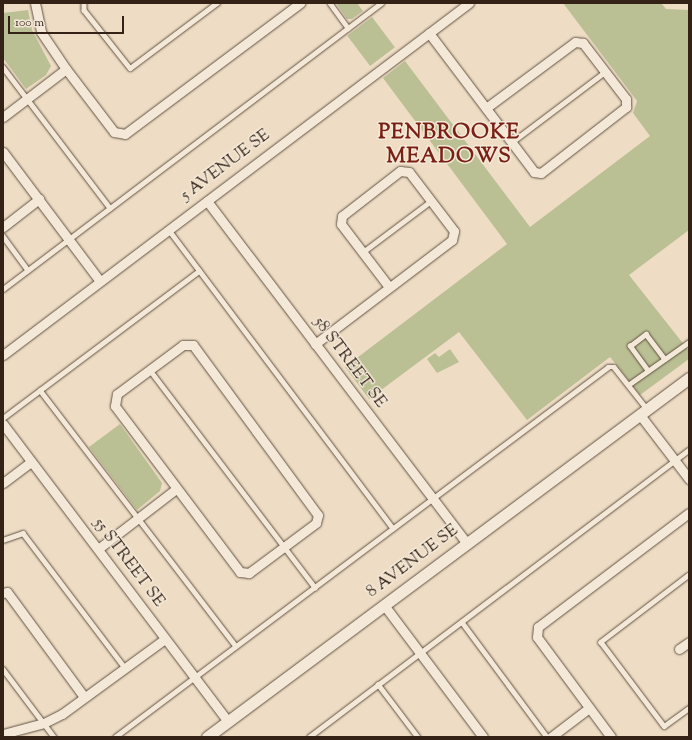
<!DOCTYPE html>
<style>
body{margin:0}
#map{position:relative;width:692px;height:740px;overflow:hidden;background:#eeddc4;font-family:"Sorts Mill Goudy",serif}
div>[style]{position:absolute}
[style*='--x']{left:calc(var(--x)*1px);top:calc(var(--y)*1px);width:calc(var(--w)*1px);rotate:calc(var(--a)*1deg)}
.green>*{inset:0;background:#bac093;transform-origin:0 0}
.roads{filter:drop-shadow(0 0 1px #625142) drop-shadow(0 0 1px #625142)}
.service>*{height:4.5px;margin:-2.25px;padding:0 2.25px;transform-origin:2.25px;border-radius:2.25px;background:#f4e9d9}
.minor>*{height:9px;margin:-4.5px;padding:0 4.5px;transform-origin:4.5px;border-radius:4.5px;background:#f4e9d9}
.tertiary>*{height:11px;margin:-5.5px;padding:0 5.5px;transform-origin:5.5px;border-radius:5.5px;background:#f4e9d9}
span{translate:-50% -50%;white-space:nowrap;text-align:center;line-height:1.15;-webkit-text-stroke:3px #f4e9d9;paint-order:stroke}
.street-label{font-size:17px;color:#342216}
.district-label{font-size:21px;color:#7a1f14;font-weight:700;letter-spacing:1px}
.frame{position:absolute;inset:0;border:4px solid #342216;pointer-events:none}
.scale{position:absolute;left:8px;top:16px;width:116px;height:18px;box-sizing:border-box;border:2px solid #342216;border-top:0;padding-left:5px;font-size:12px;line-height:14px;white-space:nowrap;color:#342216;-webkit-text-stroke:3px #f4e9d9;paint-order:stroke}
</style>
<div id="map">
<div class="green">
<div style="clip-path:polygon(336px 3px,357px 3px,363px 11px,352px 19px,347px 19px)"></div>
<div style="clip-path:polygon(563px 3px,661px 3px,666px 9px,689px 10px,689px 230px,629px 275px,689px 351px,689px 359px,640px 395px,610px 357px,527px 420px,459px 332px,369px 399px,345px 367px,507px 244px,383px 78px,405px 61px,530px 227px,650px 136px,633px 113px,637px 101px)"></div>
<div style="clip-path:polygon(28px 10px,32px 30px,51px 66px,46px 75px,26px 89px,3px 58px,3px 13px)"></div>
<div style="left:372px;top:17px;width:38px;height:31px;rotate:53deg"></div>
<div style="clip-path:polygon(450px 349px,459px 362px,437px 373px,427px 359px,435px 353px,439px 357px)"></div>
<div style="clip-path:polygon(120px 424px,162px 483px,160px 491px,137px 510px,89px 447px)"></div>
</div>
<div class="roads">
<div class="service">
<div style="--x:84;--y:3;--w:7;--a:90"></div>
<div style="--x:84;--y:10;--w:74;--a:51.6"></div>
<div style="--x:130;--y:68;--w:109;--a:-36.8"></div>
<div style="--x:330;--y:3;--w:31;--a:54"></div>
<div style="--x:3;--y:67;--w:177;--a:52.8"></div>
<div style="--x:512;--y:142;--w:116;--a:-37"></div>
<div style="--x:169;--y:230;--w:373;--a:53.1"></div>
<div style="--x:3;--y:236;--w:42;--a:53.7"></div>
<div style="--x:363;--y:252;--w:85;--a:-36.9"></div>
<div style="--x:3;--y:289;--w:474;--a:-37.1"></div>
<div style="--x:150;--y:370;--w:273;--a:52.8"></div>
<div style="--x:648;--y:371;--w:31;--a:-126"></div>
<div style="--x:630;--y:346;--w:20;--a:-37"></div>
<div style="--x:646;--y:334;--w:31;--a:53"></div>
<div style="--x:628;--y:385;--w:75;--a:-35.2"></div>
<div style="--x:40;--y:390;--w:322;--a:52.6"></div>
<div style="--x:3;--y:418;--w:245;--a:-36.9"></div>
<div style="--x:3;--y:540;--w:21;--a:-19"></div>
<div style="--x:23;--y:533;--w:169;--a:52.9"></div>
<div style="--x:689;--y:575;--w:111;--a:142.7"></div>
<div style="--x:601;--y:642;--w:105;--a:53.1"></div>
<div style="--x:664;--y:726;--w:31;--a:-36"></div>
<div style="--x:462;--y:622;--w:143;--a:53.5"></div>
<div style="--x:3;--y:669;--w:85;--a:53.1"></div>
<div style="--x:378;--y:684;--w:66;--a:53"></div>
<div style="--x:115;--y:737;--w:616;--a:-36.89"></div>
<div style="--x:608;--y:367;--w:6;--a:0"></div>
<div style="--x:614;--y:367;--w:53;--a:51.8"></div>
<div style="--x:309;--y:737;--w:476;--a:-37.1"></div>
</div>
<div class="minor">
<div style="--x:35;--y:3;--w:30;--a:78"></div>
<div style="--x:41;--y:32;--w:45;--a:56"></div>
<div style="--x:66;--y:69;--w:79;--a:52.7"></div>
<div style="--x:114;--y:132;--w:11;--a:10"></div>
<div style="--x:125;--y:134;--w:219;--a:-36.8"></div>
<div style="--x:429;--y:33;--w:174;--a:52.9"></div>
<div style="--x:534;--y:172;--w:7;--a:8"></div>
<div style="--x:541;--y:173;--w:108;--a:-37.8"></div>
<div style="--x:626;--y:107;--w:8;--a:-90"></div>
<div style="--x:626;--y:99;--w:71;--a:-127.5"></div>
<div style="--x:583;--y:43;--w:8;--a:-173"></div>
<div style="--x:575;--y:42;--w:111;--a:143.4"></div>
<div style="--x:3;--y:117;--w:79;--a:-37.3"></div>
<div style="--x:3;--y:152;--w:161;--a:53.1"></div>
<div style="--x:207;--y:201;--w:430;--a:52.8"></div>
<div style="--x:3;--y:227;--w:46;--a:-37.9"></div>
<div style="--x:315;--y:344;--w:172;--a:-37.2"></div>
<div style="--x:452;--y:240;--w:9;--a:-77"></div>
<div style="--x:454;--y:231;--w:74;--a:-127.3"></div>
<div style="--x:409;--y:172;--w:9;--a:-174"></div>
<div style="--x:400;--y:171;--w:73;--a:142.2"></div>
<div style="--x:342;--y:216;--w:8;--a:97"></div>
<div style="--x:341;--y:224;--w:79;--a:52.7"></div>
<div style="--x:183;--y:345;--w:10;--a:0"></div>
<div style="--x:193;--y:345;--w:211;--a:53.7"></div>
<div style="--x:318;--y:515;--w:8;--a:104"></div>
<div style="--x:316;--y:523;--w:84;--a:143.3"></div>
<div style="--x:249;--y:573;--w:9;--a:-174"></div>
<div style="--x:240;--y:572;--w:208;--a:-127"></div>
<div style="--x:115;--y:406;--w:12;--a:-81"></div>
<div style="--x:117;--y:394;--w:82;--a:-36.6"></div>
<div style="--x:3;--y:355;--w:584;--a:-37.07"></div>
<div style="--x:640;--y:415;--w:81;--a:52.6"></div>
<div style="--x:3;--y:424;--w:373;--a:52.9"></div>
<div style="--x:3;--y:483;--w:35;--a:-37"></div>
<div style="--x:98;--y:549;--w:98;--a:-37.6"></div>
<div style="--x:3;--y:593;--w:4;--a:-14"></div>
<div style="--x:7;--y:592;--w:130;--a:53.7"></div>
<div style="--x:384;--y:605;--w:165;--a:53.1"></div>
<div style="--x:679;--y:649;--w:12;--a:-35"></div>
<div style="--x:3;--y:734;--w:42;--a:-15"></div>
<div style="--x:44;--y:723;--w:20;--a:-27"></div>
<div style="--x:62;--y:714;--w:127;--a:-36.1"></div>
<div style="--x:551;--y:737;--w:48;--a:-37.3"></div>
<div style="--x:611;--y:737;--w:124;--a:-126.5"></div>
<div style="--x:537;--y:637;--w:10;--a:-84"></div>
<div style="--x:538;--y:627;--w:189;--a:-37.1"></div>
</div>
<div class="tertiary">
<div style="--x:207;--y:737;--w:601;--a:-36.68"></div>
</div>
</div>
<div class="street-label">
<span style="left:226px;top:166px;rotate:-37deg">5 AVENUE SE</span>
<span style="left:349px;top:363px;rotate:53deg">58 STREET SE</span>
<span style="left:413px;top:562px;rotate:-37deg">8 AVENUE SE</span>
<span style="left:128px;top:563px;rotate:53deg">55 STREET SE</span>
</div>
<div class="district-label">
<span style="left:449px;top:145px">PENBROOKE<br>MEADOWS</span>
</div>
<div class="frame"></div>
<div class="scale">100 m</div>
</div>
